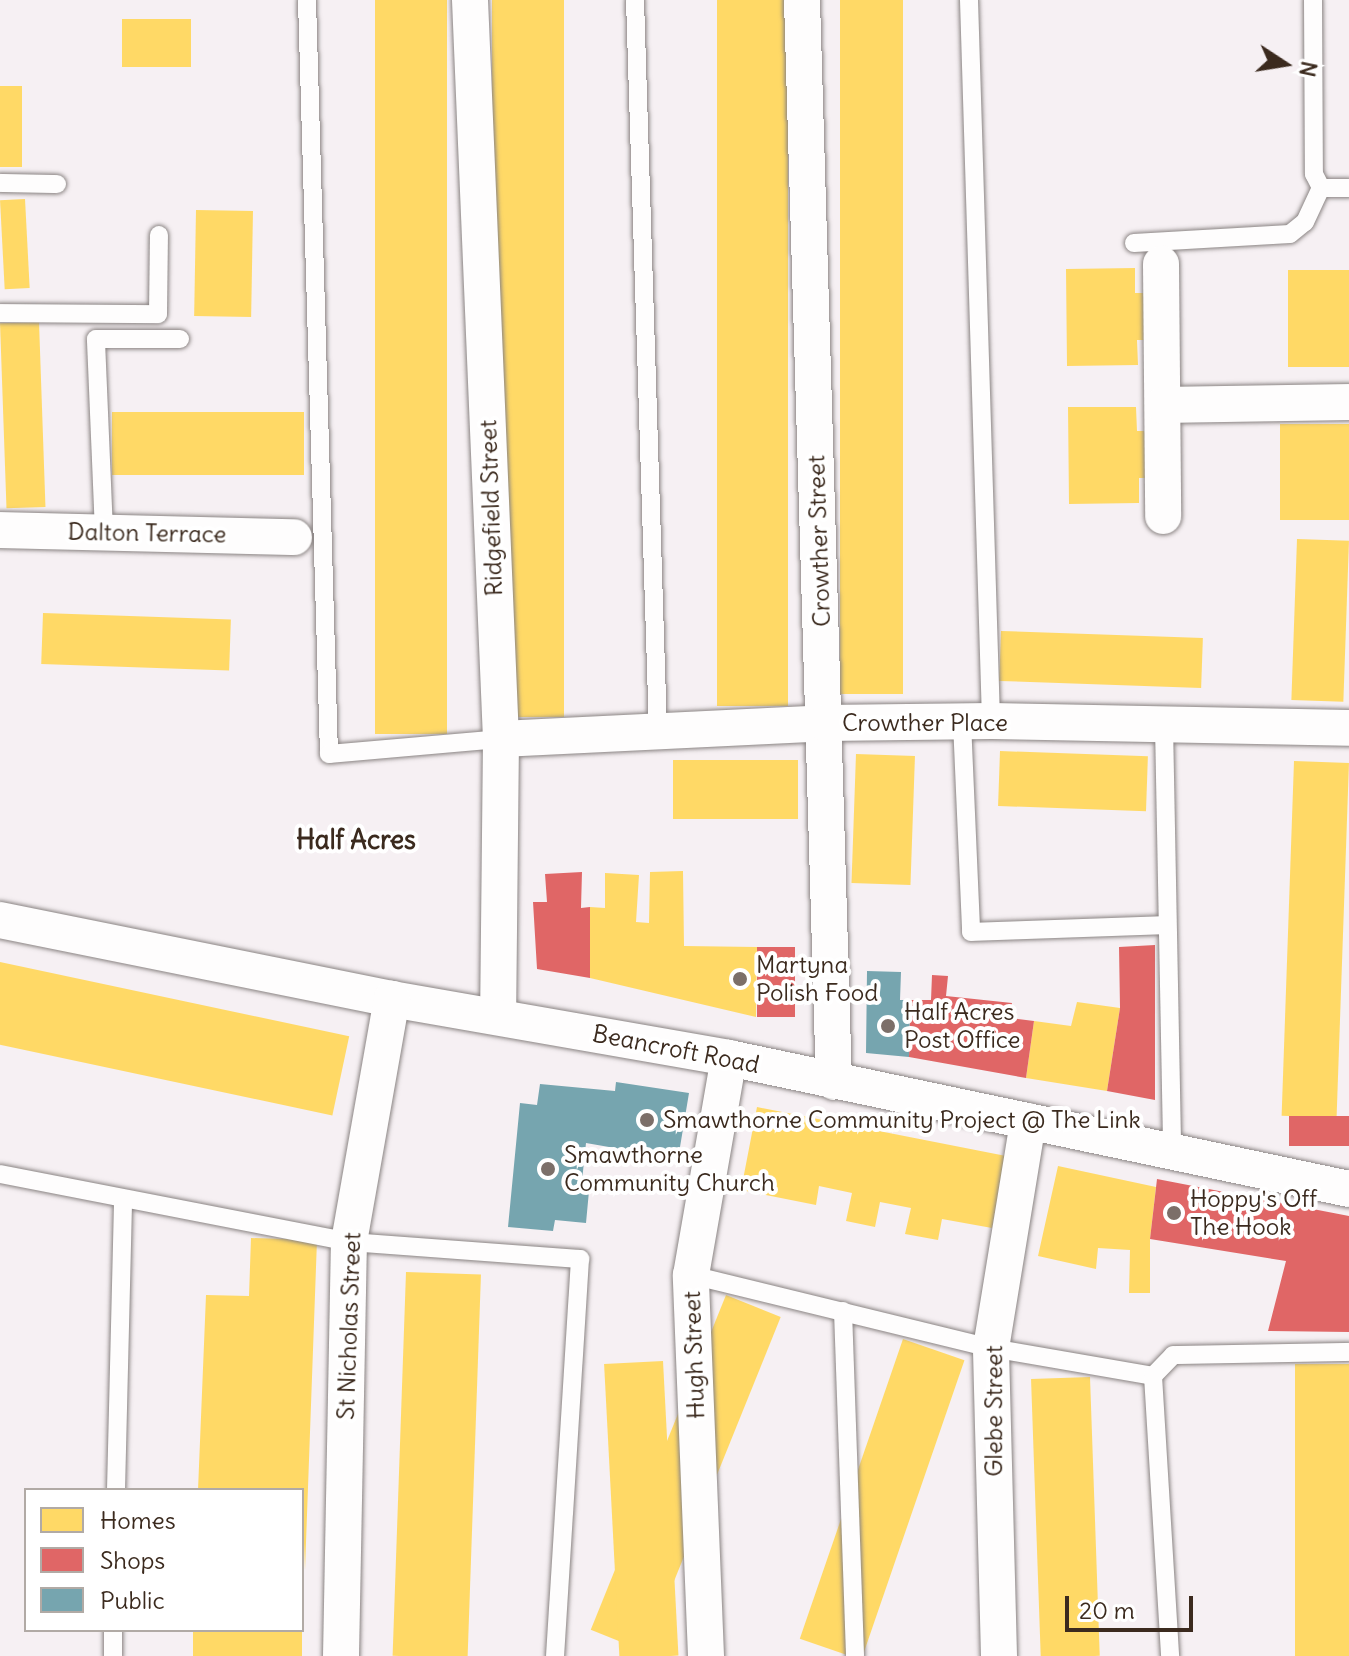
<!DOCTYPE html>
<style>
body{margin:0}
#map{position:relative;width:1349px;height:1656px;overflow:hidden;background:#f6f0f3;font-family:Delius,sans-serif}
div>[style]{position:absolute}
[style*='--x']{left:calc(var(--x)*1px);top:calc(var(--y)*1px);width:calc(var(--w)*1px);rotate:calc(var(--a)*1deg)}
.homes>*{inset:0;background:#ffd966;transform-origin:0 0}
.shops>*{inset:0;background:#e06666;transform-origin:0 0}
.public>*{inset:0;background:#76a5af}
.roads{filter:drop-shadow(0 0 2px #8a8483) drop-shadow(0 0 2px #8a8483)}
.lane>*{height:18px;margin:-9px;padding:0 9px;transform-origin:9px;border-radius:9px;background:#fefdfd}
.street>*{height:36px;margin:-18px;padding:0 18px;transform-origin:18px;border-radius:18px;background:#fefdfd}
.dots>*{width:22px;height:22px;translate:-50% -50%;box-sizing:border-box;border:4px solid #fff;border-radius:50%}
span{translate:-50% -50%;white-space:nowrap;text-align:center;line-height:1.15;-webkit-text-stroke:8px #fff;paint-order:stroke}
.street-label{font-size:24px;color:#3b2a1e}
.poi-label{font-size:24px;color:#3b2a1e}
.left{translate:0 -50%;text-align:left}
.neighbourhood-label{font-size:26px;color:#3b2a1e;font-weight:700}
.legend{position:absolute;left:24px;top:1488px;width:280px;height:144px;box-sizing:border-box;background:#fff;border:2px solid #b1aaa5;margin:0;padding:10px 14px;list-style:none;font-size:24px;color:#3b2a1e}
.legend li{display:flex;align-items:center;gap:16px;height:40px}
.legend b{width:40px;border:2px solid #b1aaa5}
.north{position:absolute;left:1245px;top:24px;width:80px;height:80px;-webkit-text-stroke:6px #fff;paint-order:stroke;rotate:102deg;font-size:22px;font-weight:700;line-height:32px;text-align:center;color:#3b2a1e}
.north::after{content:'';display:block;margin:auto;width:28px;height:36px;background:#3b2a1e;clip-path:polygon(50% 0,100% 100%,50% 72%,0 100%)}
.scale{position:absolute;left:1065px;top:1596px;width:128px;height:36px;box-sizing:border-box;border:4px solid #3b2a1e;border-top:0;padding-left:10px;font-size:24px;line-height:28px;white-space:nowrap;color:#3b2a1e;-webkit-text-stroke:6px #fff;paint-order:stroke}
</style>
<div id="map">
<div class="homes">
<div style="left:375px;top:0;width:72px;height:734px"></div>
<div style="left:492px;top:0;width:72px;height:717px"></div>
<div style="left:717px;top:0;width:71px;height:706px"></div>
<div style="left:840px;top:0;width:63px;height:694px"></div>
<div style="left:122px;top:19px;width:69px;height:48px"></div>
<div style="left:0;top:86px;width:22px;height:81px"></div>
<div style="left:25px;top:199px;width:89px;height:25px;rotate:87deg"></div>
<div style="left:196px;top:210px;width:57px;height:106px;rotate:1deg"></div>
<div style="clip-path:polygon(1135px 268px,1135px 293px,1144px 293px,1145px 340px,1137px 340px,1138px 365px,1067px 366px,1066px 269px)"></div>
<div style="left:1349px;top:270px;width:97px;height:61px;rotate:90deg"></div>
<div style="left:39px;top:322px;width:185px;height:39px;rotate:88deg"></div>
<div style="clip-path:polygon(1068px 407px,1136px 407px,1137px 431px,1145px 431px,1146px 478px,1139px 478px,1139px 503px,1069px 504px)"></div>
<div style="left:112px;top:412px;width:192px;height:63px"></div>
<div style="left:1349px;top:424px;width:96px;height:69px;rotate:90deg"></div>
<div style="left:1297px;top:539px;width:52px;height:161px;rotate:2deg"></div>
<div style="left:43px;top:613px;width:188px;height:51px;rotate:2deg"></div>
<div style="left:1001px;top:631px;width:202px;height:50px;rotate:2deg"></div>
<div style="left:1000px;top:751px;width:148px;height:55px;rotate:2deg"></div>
<div style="left:856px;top:754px;width:59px;height:129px;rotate:2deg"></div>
<div style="left:798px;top:760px;width:59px;height:125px;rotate:90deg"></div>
<div style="left:1294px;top:761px;width:55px;height:355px;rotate:2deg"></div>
<div style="clip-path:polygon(683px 871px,684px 946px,757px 947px,756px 1017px,590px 978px,590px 907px,605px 908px,605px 873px,639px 875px,636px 922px,649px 923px,650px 872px)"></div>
<div style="left:0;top:962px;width:357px;height:81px;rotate:12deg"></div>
<div style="clip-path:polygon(1077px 1002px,1120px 1008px,1107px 1091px,1026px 1078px,1034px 1021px,1071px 1026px)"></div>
<div style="clip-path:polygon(757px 1107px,1006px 1156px,992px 1228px,942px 1219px,938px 1240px,905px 1234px,911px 1208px,880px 1202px,875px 1227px,846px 1221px,852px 1193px,819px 1186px,816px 1205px,741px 1190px)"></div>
<div style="clip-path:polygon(1058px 1166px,1156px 1187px,1150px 1239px,1150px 1293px,1129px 1293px,1130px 1250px,1098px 1248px,1096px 1269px,1038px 1256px)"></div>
<div style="clip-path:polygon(251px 1238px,317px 1240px,305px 1570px,302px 1490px,198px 1490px,206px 1295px,249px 1296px)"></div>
<div style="left:406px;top:1272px;width:75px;height:384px;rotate:2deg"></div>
<div style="left:726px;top:1295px;width:59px;height:361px;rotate:22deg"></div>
<div style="left:903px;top:1339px;width:65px;height:317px;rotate:19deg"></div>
<div style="left:663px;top:1361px;width:295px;height:59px;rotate:87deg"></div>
<div style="left:1295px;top:1364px;width:54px;height:292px"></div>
<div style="left:1090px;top:1377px;width:279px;height:59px;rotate:88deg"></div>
<div style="left:193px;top:1630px;width:109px;height:26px"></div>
</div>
<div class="shops">
<div style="clip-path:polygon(582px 872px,581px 908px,590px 907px,590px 978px,537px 969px,533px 902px,547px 902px,545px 874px)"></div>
<div style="clip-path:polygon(1155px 945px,1155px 1100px,1107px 1091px,1120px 1008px,1119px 947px)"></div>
<div style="left:757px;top:947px;width:38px;height:70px"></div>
<div style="clip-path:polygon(932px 975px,948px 976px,946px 996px,1012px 1003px,1010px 1018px,1034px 1021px,1026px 1078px,909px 1057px,910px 1000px,931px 1000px)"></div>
<div style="left:1289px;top:1116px;width:60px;height:30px"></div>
<div style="clip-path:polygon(1157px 1179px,1349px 1216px,1349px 1332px,1268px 1331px,1286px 1261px,1150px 1239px)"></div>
</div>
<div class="public">
<div style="clip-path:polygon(867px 971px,901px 972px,900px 1000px,910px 1000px,909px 1057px,866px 1053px)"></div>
<div style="clip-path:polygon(616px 1082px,689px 1093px,678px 1159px,586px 1143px,581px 1190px,589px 1191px,586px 1223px,555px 1220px,553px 1231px,508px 1227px,520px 1103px,537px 1105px,540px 1084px,615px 1091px)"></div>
</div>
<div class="roads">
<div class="lane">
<div style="--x:307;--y:0;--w:754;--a:88.33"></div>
<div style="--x:329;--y:754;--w:173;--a:-5"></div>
<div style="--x:635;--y:0;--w:732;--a:88.2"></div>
<div style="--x:969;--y:0;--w:721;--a:88.25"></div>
<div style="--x:1313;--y:0;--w:174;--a:89.7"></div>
<div style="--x:1314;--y:174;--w:16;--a:63"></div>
<div style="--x:1321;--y:188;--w:28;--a:0"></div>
<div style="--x:0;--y:183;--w:57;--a:1"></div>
<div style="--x:1134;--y:243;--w:156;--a:-3.3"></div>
<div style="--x:1290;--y:234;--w:19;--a:-39"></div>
<div style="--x:1305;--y:222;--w:38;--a:-65"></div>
<div style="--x:0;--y:313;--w:158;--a:0.4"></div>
<div style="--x:158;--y:314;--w:79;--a:-89.3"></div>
<div style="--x:104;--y:532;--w:193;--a:-92.4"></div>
<div style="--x:96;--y:339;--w:84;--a:0"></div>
<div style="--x:962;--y:722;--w:210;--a:87.5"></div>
<div style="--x:971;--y:932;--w:196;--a:-2"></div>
<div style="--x:1164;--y:725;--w:425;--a:88.9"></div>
<div style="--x:0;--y:1174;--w:356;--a:11"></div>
<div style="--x:349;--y:1242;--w:232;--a:4.2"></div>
<div style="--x:580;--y:1259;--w:398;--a:93.6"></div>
<div style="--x:691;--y:1275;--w:309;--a:13.7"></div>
<div style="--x:991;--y:1348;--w:164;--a:9.8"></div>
<div style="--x:1153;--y:1376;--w:281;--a:86.5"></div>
<div style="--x:843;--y:1311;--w:345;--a:88"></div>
<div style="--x:1153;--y:1376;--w:29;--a:-46"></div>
<div style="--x:1173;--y:1355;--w:176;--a:-1"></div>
<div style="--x:116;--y:1490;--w:291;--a:-88.6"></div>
<div style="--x:113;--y:1656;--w:26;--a:-90"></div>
</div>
<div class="street">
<div style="--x:470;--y:0;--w:740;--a:87.6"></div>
<div style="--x:501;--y:739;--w:277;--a:90.6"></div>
<div style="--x:802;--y:0;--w:1082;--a:88.31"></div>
<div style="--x:1161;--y:264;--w:252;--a:89.5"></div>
<div style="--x:1163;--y:405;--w:186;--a:-0.9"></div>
<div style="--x:0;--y:530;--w:294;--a:1.4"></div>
<div style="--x:501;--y:739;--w:324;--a:-2.8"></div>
<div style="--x:825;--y:723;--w:166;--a:-0.7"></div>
<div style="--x:991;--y:721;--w:358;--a:1.1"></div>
<div style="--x:0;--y:920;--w:400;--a:11.4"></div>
<div style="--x:392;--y:999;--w:342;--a:9.9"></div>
<div style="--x:729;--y:1058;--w:634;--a:11.93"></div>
<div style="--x:341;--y:1656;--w:414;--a:-88.9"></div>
<div style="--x:349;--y:1242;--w:247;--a:-80"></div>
<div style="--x:706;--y:1656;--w:381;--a:-92.3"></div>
<div style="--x:691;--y:1275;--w:220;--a:-80.1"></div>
<div style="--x:999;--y:1656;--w:308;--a:-91.5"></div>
<div style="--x:991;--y:1348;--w:230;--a:-80.7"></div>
</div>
</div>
<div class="dots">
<div style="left:740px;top:979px;background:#7c6f69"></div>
<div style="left:888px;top:1026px;background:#7c6f69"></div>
<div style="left:647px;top:1120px;background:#7c6f69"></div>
<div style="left:548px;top:1169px;background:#7c6f69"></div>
<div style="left:1174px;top:1213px;background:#7c6f69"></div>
</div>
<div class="street-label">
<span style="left:491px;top:508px;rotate:-92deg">Ridgefield Street</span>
<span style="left:147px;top:533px;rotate:1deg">Dalton Terrace</span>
<span style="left:819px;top:541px;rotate:-92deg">Crowther Street</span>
<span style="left:925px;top:723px">Crowther Place</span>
<span style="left:676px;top:1049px;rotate:11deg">Beancroft Road</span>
<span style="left:349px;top:1326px;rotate:-88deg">St Nicholas Street</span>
<span style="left:694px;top:1355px;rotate:-92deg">Hugh Street</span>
<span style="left:994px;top:1411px;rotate:-90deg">Glebe Street</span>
</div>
<div class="poi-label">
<span class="left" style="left:756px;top:979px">Martyna<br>Polish Food</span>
<span class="left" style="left:904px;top:1026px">Half Acres<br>Post Office</span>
<span class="left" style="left:663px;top:1120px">Smawthorne Community Project @ The Link</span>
<span class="left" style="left:564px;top:1169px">Smawthorne<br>Community Church</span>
<span class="left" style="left:1190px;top:1213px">Hoppy's Off<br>The Hook</span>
</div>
<div class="neighbourhood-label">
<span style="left:356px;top:840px">Half Acres</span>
</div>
<ul class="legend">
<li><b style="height:22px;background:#ffd966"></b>Homes</li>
<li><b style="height:22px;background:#e06666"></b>Shops</li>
<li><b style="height:22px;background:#76a5af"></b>Public</li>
</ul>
<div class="north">N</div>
<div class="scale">20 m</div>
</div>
